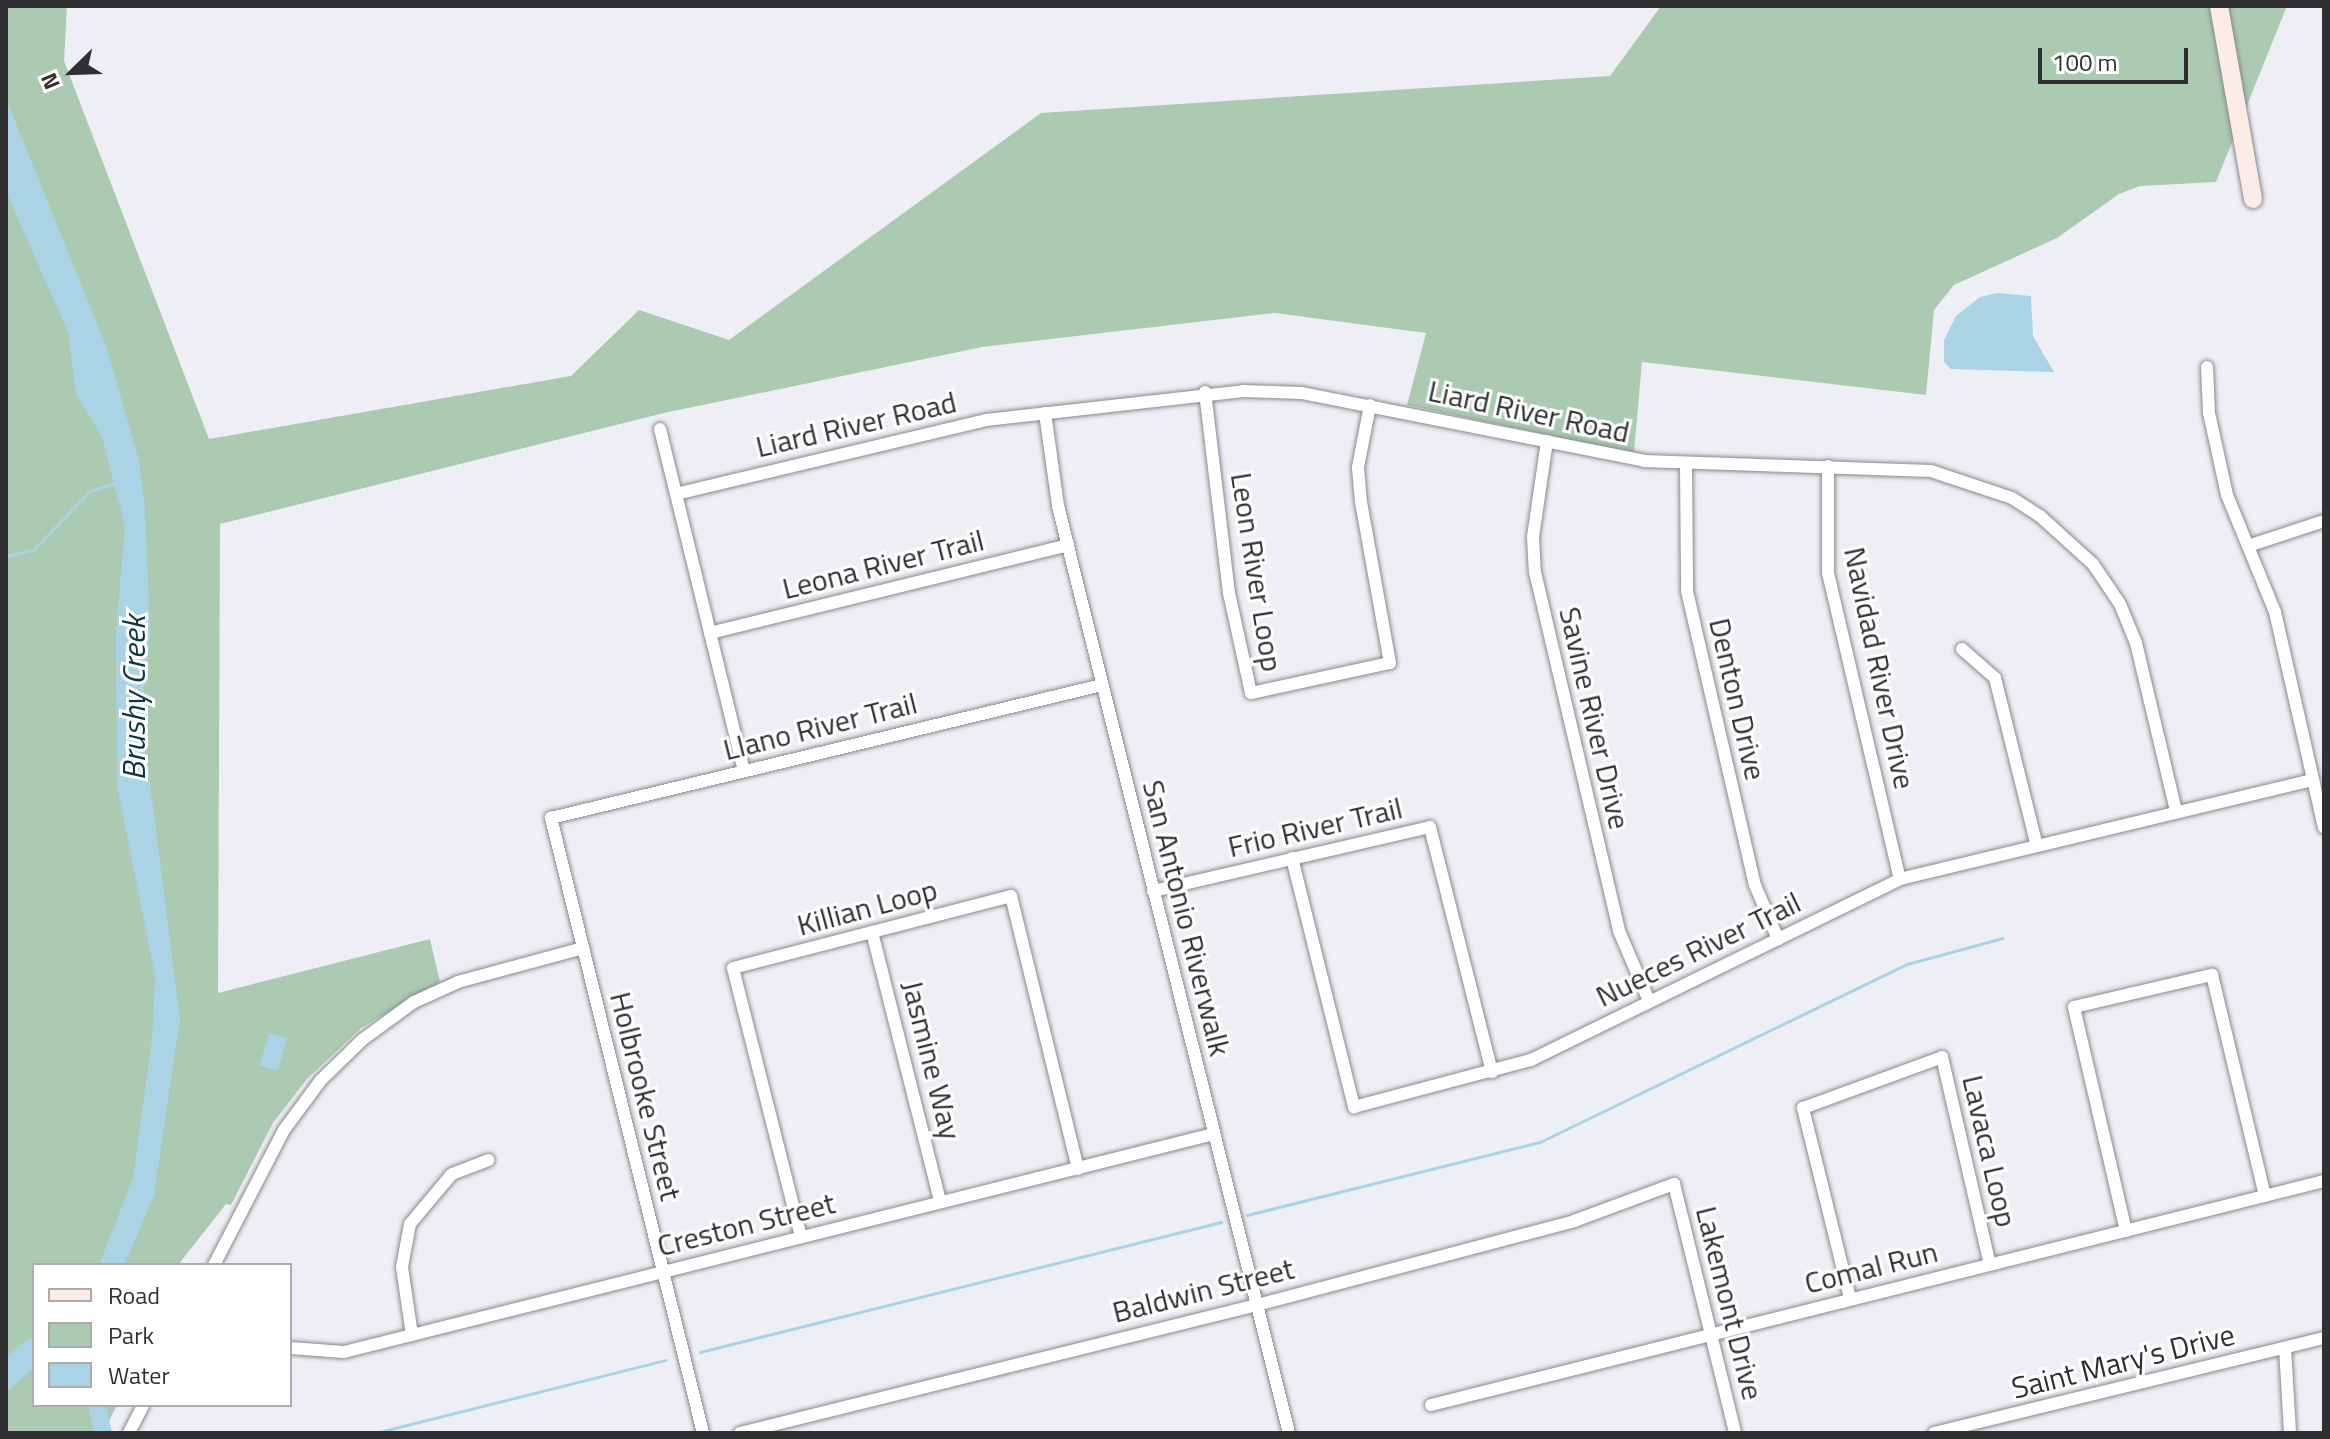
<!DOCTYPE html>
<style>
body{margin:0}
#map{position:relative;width:2330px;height:1439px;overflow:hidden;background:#eeeff5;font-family:"Titillium Web",sans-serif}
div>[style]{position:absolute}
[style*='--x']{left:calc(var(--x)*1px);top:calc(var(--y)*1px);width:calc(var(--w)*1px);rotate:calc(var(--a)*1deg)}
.green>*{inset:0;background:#abcab1}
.water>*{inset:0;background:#abd3e6;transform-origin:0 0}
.stream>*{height:3px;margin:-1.5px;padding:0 1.5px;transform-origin:1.5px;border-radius:1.5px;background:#abd3e6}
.river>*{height:18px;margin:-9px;padding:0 9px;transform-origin:9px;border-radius:9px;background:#abd3e6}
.roads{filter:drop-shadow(0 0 2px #88898e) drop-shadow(0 0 2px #88898e)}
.street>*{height:12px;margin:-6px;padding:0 6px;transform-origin:6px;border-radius:6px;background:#fff}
.secondary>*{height:18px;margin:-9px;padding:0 9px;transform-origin:9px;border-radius:9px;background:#fdece6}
span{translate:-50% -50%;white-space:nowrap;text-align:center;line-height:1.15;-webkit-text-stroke:6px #fff;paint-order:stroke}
.street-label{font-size:30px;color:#303032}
.water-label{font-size:32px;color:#113442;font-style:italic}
.frame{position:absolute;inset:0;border:8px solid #303032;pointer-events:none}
.legend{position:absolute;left:32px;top:1263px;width:260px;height:144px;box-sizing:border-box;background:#fff;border:2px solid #acacad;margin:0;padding:10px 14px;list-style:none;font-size:24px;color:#303032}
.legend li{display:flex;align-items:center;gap:16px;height:40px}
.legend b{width:40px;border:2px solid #acacad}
.north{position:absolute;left:32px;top:32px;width:80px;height:80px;-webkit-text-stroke:6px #fff;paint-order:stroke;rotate:247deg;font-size:22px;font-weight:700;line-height:32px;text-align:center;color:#303032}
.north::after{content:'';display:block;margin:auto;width:28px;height:36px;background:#303032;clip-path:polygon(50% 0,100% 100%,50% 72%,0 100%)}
.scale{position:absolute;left:2038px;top:48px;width:150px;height:36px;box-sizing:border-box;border:4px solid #303032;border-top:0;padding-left:10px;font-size:24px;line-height:28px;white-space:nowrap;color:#303032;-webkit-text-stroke:6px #fff;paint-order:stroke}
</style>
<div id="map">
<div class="green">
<div style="clip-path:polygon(6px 6px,67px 6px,64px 61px,209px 439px,571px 376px,639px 310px,729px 340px,1041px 113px,1610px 76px,1661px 6px,2287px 6px,2216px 182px,2140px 186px,2119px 194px,2057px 238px,1954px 285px,1934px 310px,1926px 395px,1642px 362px,1634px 453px,1407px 405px,1426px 333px,1275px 313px,982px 347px,664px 413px,220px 524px,218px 993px,430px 939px,440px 982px,361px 1028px,307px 1079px,273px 1123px,231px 1205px,226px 1204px,178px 1265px,34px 1265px,34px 1405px,117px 1405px,103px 1433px,6px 1433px)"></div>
</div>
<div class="water">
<div style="clip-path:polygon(6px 99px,107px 348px,139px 461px,145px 508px,150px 631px,141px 714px,180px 1018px,154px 1196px,124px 1265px,99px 1265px,133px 1178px,152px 1039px,155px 977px,117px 787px,116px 630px,125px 526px,102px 437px,76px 394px,68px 332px,6px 191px)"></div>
<div style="clip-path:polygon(1997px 293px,2031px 296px,2033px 336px,2054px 372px,1951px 369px,1944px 362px,1944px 340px,1956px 316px,1980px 297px)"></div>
<div style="left:269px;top:1033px;width:19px;height:34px;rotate:16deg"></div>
<div style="clip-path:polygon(34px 1335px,34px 1368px,6px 1392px,6px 1356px)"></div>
</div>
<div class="stream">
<div style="--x:6;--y:556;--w:28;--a:-13"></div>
<div style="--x:33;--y:550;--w:82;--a:-46"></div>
<div style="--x:90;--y:491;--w:26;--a:-18"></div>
<div style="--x:1247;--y:1215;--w:302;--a:-14"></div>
<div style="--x:1540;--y:1142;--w:408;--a:-25.9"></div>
<div style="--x:1907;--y:964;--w:99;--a:-15.2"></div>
<div style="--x:700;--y:1352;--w:537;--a:-14.01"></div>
<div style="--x:375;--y:1433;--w:300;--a:-14.1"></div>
</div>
<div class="river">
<div style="--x:97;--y:1405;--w:29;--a:78"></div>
</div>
<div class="roads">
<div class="street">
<div style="--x:2207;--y:367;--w:46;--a:87.5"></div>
<div style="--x:2209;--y:413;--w:84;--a:77.6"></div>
<div style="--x:2227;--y:495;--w:126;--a:67.7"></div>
<div style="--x:2275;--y:612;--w:221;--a:77.2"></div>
<div style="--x:1205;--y:392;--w:202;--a:83.2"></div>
<div style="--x:1229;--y:593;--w:102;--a:77.6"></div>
<div style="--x:1251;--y:693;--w:142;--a:-12.2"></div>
<div style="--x:1390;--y:663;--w:164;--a:-100.2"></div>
<div style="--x:1361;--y:502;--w:35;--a:-95"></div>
<div style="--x:1358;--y:467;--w:63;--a:-79"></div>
<div style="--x:1045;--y:413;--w:94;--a:82"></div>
<div style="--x:1058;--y:506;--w:955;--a:76.01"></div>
<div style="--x:660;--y:429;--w:352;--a:76.2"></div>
<div style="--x:1547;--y:441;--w:97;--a:98.3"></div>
<div style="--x:1533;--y:537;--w:35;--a:87"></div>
<div style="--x:1535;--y:572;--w:369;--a:76.8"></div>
<div style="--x:1619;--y:931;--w:76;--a:66.8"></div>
<div style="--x:1686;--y:464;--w:127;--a:89.5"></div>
<div style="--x:1687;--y:591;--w:302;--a:77"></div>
<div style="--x:1755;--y:885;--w:59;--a:66.9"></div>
<div style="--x:1828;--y:466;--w:107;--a:90"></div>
<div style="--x:1828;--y:573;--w:314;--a:76.8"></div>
<div style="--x:676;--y:494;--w:319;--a:-13.4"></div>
<div style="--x:986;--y:420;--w:259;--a:-6.4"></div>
<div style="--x:1243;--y:391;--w:59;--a:1.9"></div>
<div style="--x:1302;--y:393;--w:349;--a:11.2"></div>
<div style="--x:1644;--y:461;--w:287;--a:2"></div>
<div style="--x:1931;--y:471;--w:85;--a:18.4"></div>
<div style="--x:2012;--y:498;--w:33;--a:33"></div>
<div style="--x:2040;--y:516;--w:72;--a:42.2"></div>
<div style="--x:2093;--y:564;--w:48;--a:56"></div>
<div style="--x:2120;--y:604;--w:42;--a:67.7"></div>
<div style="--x:2136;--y:643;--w:173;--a:76.6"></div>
<div style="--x:2248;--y:546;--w:80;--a:-18.2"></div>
<div style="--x:710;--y:633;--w:369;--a:-13.8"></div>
<div style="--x:1962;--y:649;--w:44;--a:41.3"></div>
<div style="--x:1995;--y:678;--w:170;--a:76"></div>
<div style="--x:1292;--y:858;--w:257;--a:76"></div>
<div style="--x:1354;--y:1107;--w:183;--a:-14.9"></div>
<div style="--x:1531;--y:1060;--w:411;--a:-26.1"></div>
<div style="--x:1900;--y:879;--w:425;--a:-13.5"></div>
<div style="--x:1153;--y:891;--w:284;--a:-13"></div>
<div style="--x:1430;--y:827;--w:253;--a:75.8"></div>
<div style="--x:872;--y:932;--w:277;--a:75.8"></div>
<div style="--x:2126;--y:1231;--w:230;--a:-103.1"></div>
<div style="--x:2074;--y:1007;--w:142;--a:-13.1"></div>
<div style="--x:2212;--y:975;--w:227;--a:76.5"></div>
<div style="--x:801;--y:1237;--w:277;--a:-104.2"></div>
<div style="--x:733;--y:968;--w:287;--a:-14.5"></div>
<div style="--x:1011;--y:896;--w:281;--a:76.2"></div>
<div style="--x:214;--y:1265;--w:152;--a:-62.6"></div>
<div style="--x:284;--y:1130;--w:62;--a:-53.5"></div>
<div style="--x:321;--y:1080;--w:57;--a:-44.3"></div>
<div style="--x:362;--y:1040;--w:64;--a:-36.2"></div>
<div style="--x:414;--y:1002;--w:48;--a:-24.4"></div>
<div style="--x:458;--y:982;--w:130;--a:-15.2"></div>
<div style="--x:1850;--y:1298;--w:196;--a:-103.9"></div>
<div style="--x:1803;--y:1108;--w:148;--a:-20.1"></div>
<div style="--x:1942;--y:1057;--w:213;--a:77"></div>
<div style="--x:412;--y:1335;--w:69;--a:-98.4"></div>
<div style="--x:402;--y:1267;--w:44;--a:-79.5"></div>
<div style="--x:410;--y:1224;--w:65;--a:-50"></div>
<div style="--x:452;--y:1174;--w:39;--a:-21"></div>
<div style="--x:290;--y:1348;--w:54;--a:4.2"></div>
<div style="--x:344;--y:1352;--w:897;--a:-14.07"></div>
<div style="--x:2285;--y:1348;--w:85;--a:86.6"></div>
<div style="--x:1431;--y:1405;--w:921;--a:-14.08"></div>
<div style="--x:129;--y:1433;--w:31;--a:-63"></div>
<div style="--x:703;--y:1433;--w:634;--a:-103.88"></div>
<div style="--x:551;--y:818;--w:567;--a:-13.57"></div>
<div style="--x:740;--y:1433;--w:533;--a:-13.91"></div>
<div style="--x:1257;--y:1305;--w:328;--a:-14.8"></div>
<div style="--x:1574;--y:1221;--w:107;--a:-20.3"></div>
<div style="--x:1674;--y:1184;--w:256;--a:76.2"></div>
<div style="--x:1934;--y:1433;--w:401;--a:-13.7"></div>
</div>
<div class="secondary">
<div style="--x:2219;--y:6;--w:196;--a:80"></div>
</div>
</div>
<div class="street-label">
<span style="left:1529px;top:411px;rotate:12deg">Liard River Road</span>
<span style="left:856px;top:424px;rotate:-13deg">Liard River Road</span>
<span style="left:883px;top:564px;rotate:-14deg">Leona River Trail</span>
<span style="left:1257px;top:572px;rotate:81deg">Leon River Loop</span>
<span style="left:1880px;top:668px;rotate:78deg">Navidad River Drive</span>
<span style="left:1738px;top:699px;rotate:77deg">Denton Drive</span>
<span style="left:1595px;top:718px;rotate:77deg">Savine River Drive</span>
<span style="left:820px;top:726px;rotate:-14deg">Llano River Trail</span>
<span style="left:1315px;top:827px;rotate:-13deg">Frio River Trail</span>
<span style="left:867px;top:907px;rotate:-15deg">Killian Loop</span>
<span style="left:1187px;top:918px;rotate:76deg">San Antonio Riverwalk</span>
<span style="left:1698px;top:949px;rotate:-26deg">Nueces River Trail</span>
<span style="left:932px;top:1060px;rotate:76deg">Jasmine Way</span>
<span style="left:646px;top:1096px;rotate:76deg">Holbrooke Street</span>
<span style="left:1990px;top:1151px;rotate:77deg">Lavaca Loop</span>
<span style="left:746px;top:1224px;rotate:-14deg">Creston Street</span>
<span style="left:1871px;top:1267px;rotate:-14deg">Comal Run</span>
<span style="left:1203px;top:1290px;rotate:-14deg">Baldwin Street</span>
<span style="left:1730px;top:1303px;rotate:76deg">Lakemont Drive</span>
<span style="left:2123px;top:1361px;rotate:-14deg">Saint Mary's Drive</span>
</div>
<div class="water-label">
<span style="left:133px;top:698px;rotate:-90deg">Brushy Creek</span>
</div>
<div class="frame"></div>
<ul class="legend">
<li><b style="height:10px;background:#fdece6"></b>Road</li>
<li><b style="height:22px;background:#abcab1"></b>Park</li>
<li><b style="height:22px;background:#abd3e6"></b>Water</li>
</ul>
<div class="north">N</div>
<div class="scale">100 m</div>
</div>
